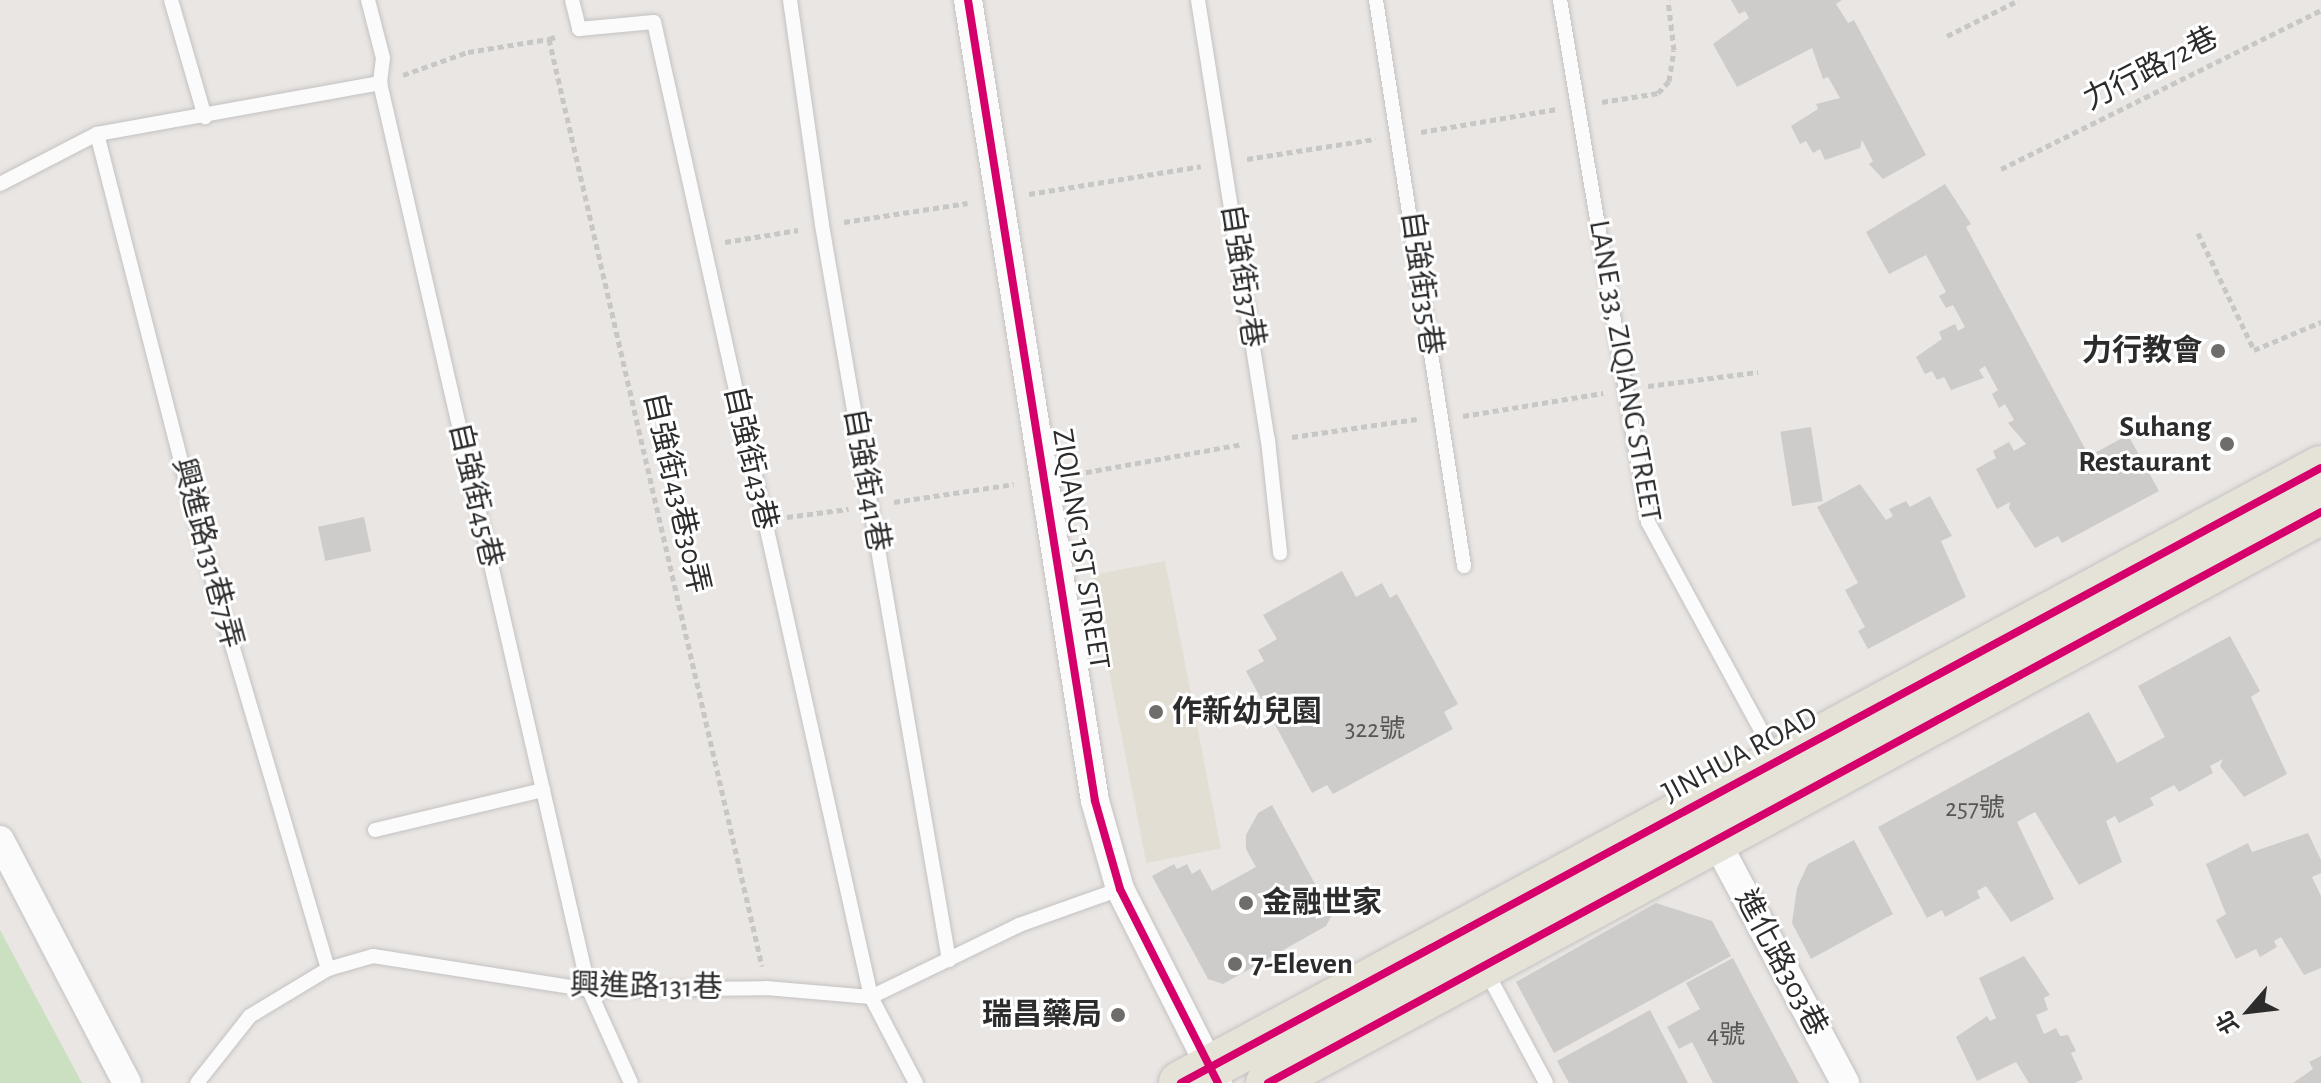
<!DOCTYPE html>
<meta charset="utf-8">
<style>
body{margin:0}
#map{position:relative;width:2321px;height:1083px;overflow:hidden;background:#e9e6e3;font-family:"Alegreya Sans","Noto Sans TC",sans-serif}
div>[style]{position:absolute}
[style*='--x']{left:calc(var(--x)*1px);top:calc(var(--y)*1px);width:calc(var(--w)*1px);rotate:calc(var(--a)*1deg)}
.education>*{inset:0;background:#e2ded3;transform-origin:0 0}
.green>*{inset:0;background:#cbe0c0}
.building>*{inset:0;background:#ceccca;transform-origin:0 0}
.path>*{height:5px;margin-top:-2.5px;transform-origin:0;background:repeating-linear-gradient(90deg,#c7c7c6 0 6px,transparent 0 10px)}
.roads{filter:drop-shadow(0 0 2px #c4c2c2) drop-shadow(0 0 2px #c4c2c2)}
.lane>*{height:14px;margin:-7px;padding:0 7px;transform-origin:7px;border-radius:7px;background:#fcfbfb}
.street>*{height:28px;margin:-14px;padding:0 14px;transform-origin:14px;border-radius:14px;background:#fcfbfb}
.primary>*{height:44px;margin:-22px;padding:0 22px;transform-origin:22px;border-radius:22px;background:#e5e3d7}
.cycleway>*{height:8px;margin:-4px;padding:0 4px;transform-origin:4px;border-radius:4px;background:#d6006c}
.dots>*{width:22px;height:22px;translate:-50% -50%;box-sizing:border-box;border:4px solid #fff;border-radius:50%}
span{translate:-50% -50%;white-space:nowrap;text-align:center;line-height:1.15;-webkit-text-stroke:6px #fff;paint-order:stroke}
.number-label{font-size:26px;color:#565655}
.number-label span{-webkit-text-stroke-width:0}
.street-label{font-size:30px;color:#2c2c2c}
.poi-label{font-size:30px;color:#2c2c2c;font-weight:700}
.right{translate:-100% -50%;text-align:right}
.left{translate:0 -50%;text-align:left}
.north{position:absolute;left:2209px;top:971px;width:80px;height:80px;-webkit-text-stroke:6px #fff;paint-order:stroke;rotate:242deg;font-size:22px;font-weight:700;line-height:32px;text-align:center;color:#2c2c2c}
.north::after{content:'';display:block;margin:auto;width:28px;height:36px;background:#2c2c2c;clip-path:polygon(50% 0,100% 100%,50% 72%,0 100%)}
</style>
<div id="map">
<div class="education">
<div style="left:1165px;top:561px;width:293px;height:76px;rotate:79deg"></div>
</div>
<div class="green">
<div style="clip-path:polygon(0 930px,82px 1083px,0 1083px)"></div>
</div>
<div class="building">
<div style="clip-path:polygon(1731px 0,1842px 0,1836px 4px,1848px 23px,1854px 20px,1926px 155px,1883px 179px,1869px 164px,1873px 161px,1862px 140px,1860px 148px,1825px 160px,1820px 149px,1813px 153px,1806px 141px,1800px 144px,1791px 126px,1818px 109px,1816px 104px,1840px 98px,1828px 77px,1823px 79px,1812px 48px,1737px 87px,1713px 44px,1749px 18px,1745px 11px,1739px 14px)"></div>
<div style="clip-path:polygon(1945px 184px,1971px 224px,1966px 227px,2089px 456px,2128px 435px,2159px 491px,2062px 543px,2058px 536px,2035px 548px,2009px 508px,2010px 502px,1997px 509px,1976px 469px,1996px 458px,1993px 451px,2009px 442px,2014px 451px,2026px 444px,2008px 423px,2014px 420px,2005px 404px,1999px 408px,1992px 394px,1998px 390px,1985px 366px,1979px 370px,1984px 378px,1951px 390px,1944px 377px,1937px 380px,1932px 371px,1925px 374px,1916px 357px,1942px 339px,1939px 332px,1955px 324px,1958px 331px,1965px 327px,1953px 305px,1946px 308px,1939px 296px,1946px 292px,1926px 255px,1889px 274px,1866px 232px)"></div>
<div style="left:1811px;top:427px;width:75px;height:31px;rotate:81deg"></div>
<div style="clip-path:polygon(1860px 484px,1886px 520px,1893px 516px,1889px 509px,1906px 501px,1910px 507px,1930px 496px,1952px 536px,1941px 541px,1966px 597px,1868px 649px,1858px 631px,1865px 627px,1845px 590px,1858px 583px,1817px 507px)"></div>
<div style="left:364px;top:517px;width:35px;height:47px;rotate:78deg"></div>
<div style="clip-path:polygon(1342px 571px,1356px 597px,1382px 583px,1390px 598px,1397px 594px,1458px 704px,1444px 712px,1453px 729px,1333px 794px,1327px 785px,1312px 793px,1246px 671px,1264px 661px,1258px 650px,1277px 639px,1263px 615px)"></div>
<div style="clip-path:polygon(2230px 636px,2260px 691px,2251px 697px,2287px 774px,2244px 797px,2220px 766px,2223px 759px,2210px 766px,2213px 773px,2179px 792px,2174px 785px,2150px 798px,2154px 805px,2119px 823px,2115px 816px,2106px 821px,2122px 862px,2079px 885px,2035px 812px,2017px 822px,2054px 899px,2011px 922px,1986px 886px,1977px 891px,1980px 898px,1945px 917px,1942px 910px,1927px 918px,1878px 827px,2089px 712px,2117px 763px,2165px 737px,2138px 686px)"></div>
<div style="clip-path:polygon(1272px 805px,1332px 915px,1326px 926px,1223px 984px,1208px 979px,1152px 876px,1174px 864px,1177px 869px,1187px 864px,1192px 874px,1200px 869px,1212px 891px,1256px 867px,1246px 849px,1246px 835px,1258px 813px)"></div>
<div style="clip-path:polygon(2308px 833px,2321px 860px,2321px 873px,2312px 877px,2321px 896px,2321px 968px,2304px 975px,2281px 937px,2274px 941px,2277px 947px,2260px 957px,2256px 949px,2236px 959px,2216px 920px,2226px 914px,2206px 864px,2248px 843px,2252px 852px)"></div>
<div style="clip-path:polygon(1854px 840px,1893px 914px,1811px 959px,1792px 923px,1797px 888px,1808px 864px)"></div>
<div style="clip-path:polygon(1656px 903px,1712px 921px,1731px 956px,1554px 1053px,1516px 982px)"></div>
<div style="clip-path:polygon(2024px 956px,2050px 995px,2044px 998px,2048px 1010px,2036px 1015px,2044px 1034px,2056px 1028px,2060px 1036px,2068px 1035px,2076px 1051px,2071px 1053px,2083px 1079px,2075px 1083px,2029px 1083px,2016px 1062px,1977px 1081px,1956px 1037px,1987px 1016px,1990px 1021px,1996px 1018px,1979px 978px)"></div>
<div style="clip-path:polygon(1733px 958px,1747px 985px,1799px 1083px,1713px 1083px,1692px 1042px,1679px 1049px,1667px 1027px,1700px 1009px,1686px 983px)"></div>
<div style="clip-path:polygon(1650px 1010px,1688px 1083px,1569px 1083px,1557px 1061px)"></div>
<div style="clip-path:polygon(2321px 1056px,2321px 1083px,2293px 1083px,2313px 1069px,2309px 1062px)"></div>
</div>
<div class="path">
<div style="--x:1947;--y:36;--w:80;--a:-26.6"></div>
<div style="--x:555;--y:37;--w:6;--a:162"></div>
<div style="--x:549;--y:39;--w:951;--a:77.06"></div>
<div style="--x:403;--y:75;--w:69;--a:-19.5"></div>
<div style="--x:468;--y:52;--w:82;--a:-9.1"></div>
<div style="--x:1602;--y:102;--w:57;--a:-9.1"></div>
<div style="--x:1658;--y:93;--w:16;--a:-47"></div>
<div style="--x:1669;--y:81;--w:31;--a:-81"></div>
<div style="--x:1674;--y:50;--w:50;--a:-96.8"></div>
<div style="--x:1421;--y:132;--w:138;--a:-9.6"></div>
<div style="--x:1247;--y:159;--w:130;--a:-8.9"></div>
<div style="--x:2001;--y:169;--w:357;--a:-26.4"></div>
<div style="--x:1029;--y:194;--w:174;--a:-9.2"></div>
<div style="--x:844;--y:222;--w:125;--a:-8.7"></div>
<div style="--x:2198;--y:233;--w:130;--a:64.4"></div>
<div style="--x:2254;--y:350;--w:73;--a:-22.7"></div>
<div style="--x:725;--y:242;--w:74;--a:-9.3"></div>
<div style="--x:1648;--y:386;--w:111;--a:-7.3"></div>
<div style="--x:1463;--y:416;--w:142;--a:-9.3"></div>
<div style="--x:1292;--y:437;--w:126;--a:-8.2"></div>
<div style="--x:1076;--y:474;--w:170;--a:-10.2"></div>
<div style="--x:894;--y:502;--w:121;--a:-8.5"></div>
<div style="--x:787;--y:517;--w:62;--a:-7.5"></div>
</div>
<div class="roads">
<div class="lane">
<div style="--x:171;--y:0;--w:122;--a:73.8"></div>
<div style="--x:368;--y:0;--w:60;--a:75.5"></div>
<div style="--x:383;--y:58;--w:25;--a:97"></div>
<div style="--x:380;--y:83;--w:931;--a:77.02"></div>
<div style="--x:589;--y:990;--w:102;--a:65.7"></div>
<div style="--x:572;--y:0;--w:30;--a:76"></div>
<div style="--x:579;--y:29;--w:75;--a:-5.3"></div>
<div style="--x:654;--y:22;--w:999;--a:77.45"></div>
<div style="--x:871;--y:997;--w:97;--a:62.4"></div>
<div style="--x:790;--y:0;--w:227;--a:81.9"></div>
<div style="--x:822;--y:225;--w:746;--a:80.2"></div>
<div style="--x:1198;--y:0;--w:446;--a:81"></div>
<div style="--x:1268;--y:440;--w:114;--a:83.9"></div>
<div style="--x:1376;--y:0;--w:573;--a:81.16"></div>
<div style="--x:1560;--y:0;--w:529;--a:80.43"></div>
<div style="--x:1648;--y:522;--w:266;--a:61.5"></div>
<div style="--x:97;--y:134;--w:437;--a:75.6"></div>
<div style="--x:206;--y:557;--w:430;--a:73.5"></div>
<div style="--x:0;--y:184;--w:109;--a:-27.3"></div>
<div style="--x:97;--y:134;--w:288;--a:-10.2"></div>
<div style="--x:375;--y:830;--w:173;--a:-13.4"></div>
<div style="--x:1485;--y:969;--w:129;--a:61.8"></div>
<div style="--x:197;--y:1083;--w:85;--a:-51.7"></div>
<div style="--x:250;--y:1016;--w:91;--a:-31.1"></div>
<div style="--x:328;--y:969;--w:47;--a:-16.1"></div>
<div style="--x:373;--y:956;--w:219;--a:8.9"></div>
<div style="--x:589;--y:990;--w:177;--a:-0.6"></div>
<div style="--x:766;--y:988;--w:105;--a:4.9"></div>
<div style="--x:871;--y:997;--w:165;--a:-25.9"></div>
<div style="--x:1019;--y:925;--w:107;--a:-19.6"></div>
</div>
<div class="street">
<div style="--x:968;--y:0;--w:811;--a:80.99"></div>
<div style="--x:1095;--y:801;--w:91;--a:74.1"></div>
<div style="--x:1120;--y:889;--w:216;--a:63.1"></div>
<div style="--x:0;--y:840;--w:274;--a:62.4"></div>
<div style="--x:1717;--y:843;--w:272;--a:61.9"></div>
</div>
<div class="primary">
<div style="--x:1181;--y:1083;--w:1295;--a:-28.35"></div>
<div style="--x:1268;--y:1083;--w:1198;--a:-28.47"></div>
</div>
</div>
<div class="cycleway">
<div style="--x:968;--y:0;--w:811;--a:80.99"></div>
<div style="--x:1095;--y:801;--w:91;--a:74.1"></div>
<div style="--x:1120;--y:889;--w:217;--a:63.2"></div>
<div style="--x:1181;--y:1083;--w:1295;--a:-28.35"></div>
<div style="--x:1268;--y:1083;--w:1198;--a:-28.47"></div>
</div>
<div class="dots">
<div style="left:2218px;top:351px;background:#6e6d6c"></div>
<div style="left:2227px;top:444px;background:#6e6d6c"></div>
<div style="left:1156px;top:712px;background:#6e6d6c"></div>
<div style="left:1246px;top:903px;background:#6e6d6c"></div>
<div style="left:1235px;top:964px;background:#6e6d6c"></div>
<div style="left:1118px;top:1015px;background:#6e6d6c"></div>
</div>
<div class="number-label">
<span style="left:1375px;top:730px">322號</span>
<span style="left:1975px;top:809px">257號</span>
<span style="left:1726px;top:1036px">4號</span>
</div>
<div class="street-label">
<span style="left:2151px;top:69px;rotate:-27deg">力行路72巷</span>
<span style="left:1242px;top:276px;rotate:81deg">自強街37巷</span>
<span style="left:1421px;top:283px;rotate:82deg">自強街35巷</span>
<span style="left:1625px;top:371px;rotate:80deg">LANE 33, ZIQIANG STREET</span>
<span style="left:750px;top:458px;rotate:77deg">自強街43巷</span>
<span style="left:866px;top:480px;rotate:80deg">自強街41巷</span>
<span style="left:676px;top:493px;rotate:77deg">自強街43巷30弄</span>
<span style="left:475px;top:495px;rotate:77deg">自強街45巷</span>
<span style="left:1081px;top:549px;rotate:81deg">ZIQIANG 1ST STREET</span>
<span style="left:207px;top:553px;rotate:75deg">興進路131巷7弄</span>
<span style="left:1740px;top:755px;rotate:-28deg">JINHUA ROAD</span>
<span style="left:1781px;top:963px;rotate:62deg">進化路303巷</span>
<span style="left:646px;top:987px;rotate:1deg">興進路131巷</span>
</div>
<div class="poi-label">
<span class="right" style="left:2202px;top:351px">力行教會</span>
<span class="right" style="left:2211px;top:444px">Suhang<br>Restaurant</span>
<span class="left" style="left:1172px;top:712px">作新幼兒園</span>
<span class="left" style="left:1262px;top:903px">金融世家</span>
<span class="left" style="left:1251px;top:964px">7-Eleven</span>
<span class="right" style="left:1102px;top:1015px">瑞昌藥局</span>
</div>
<div class="north">北</div>
</div>
